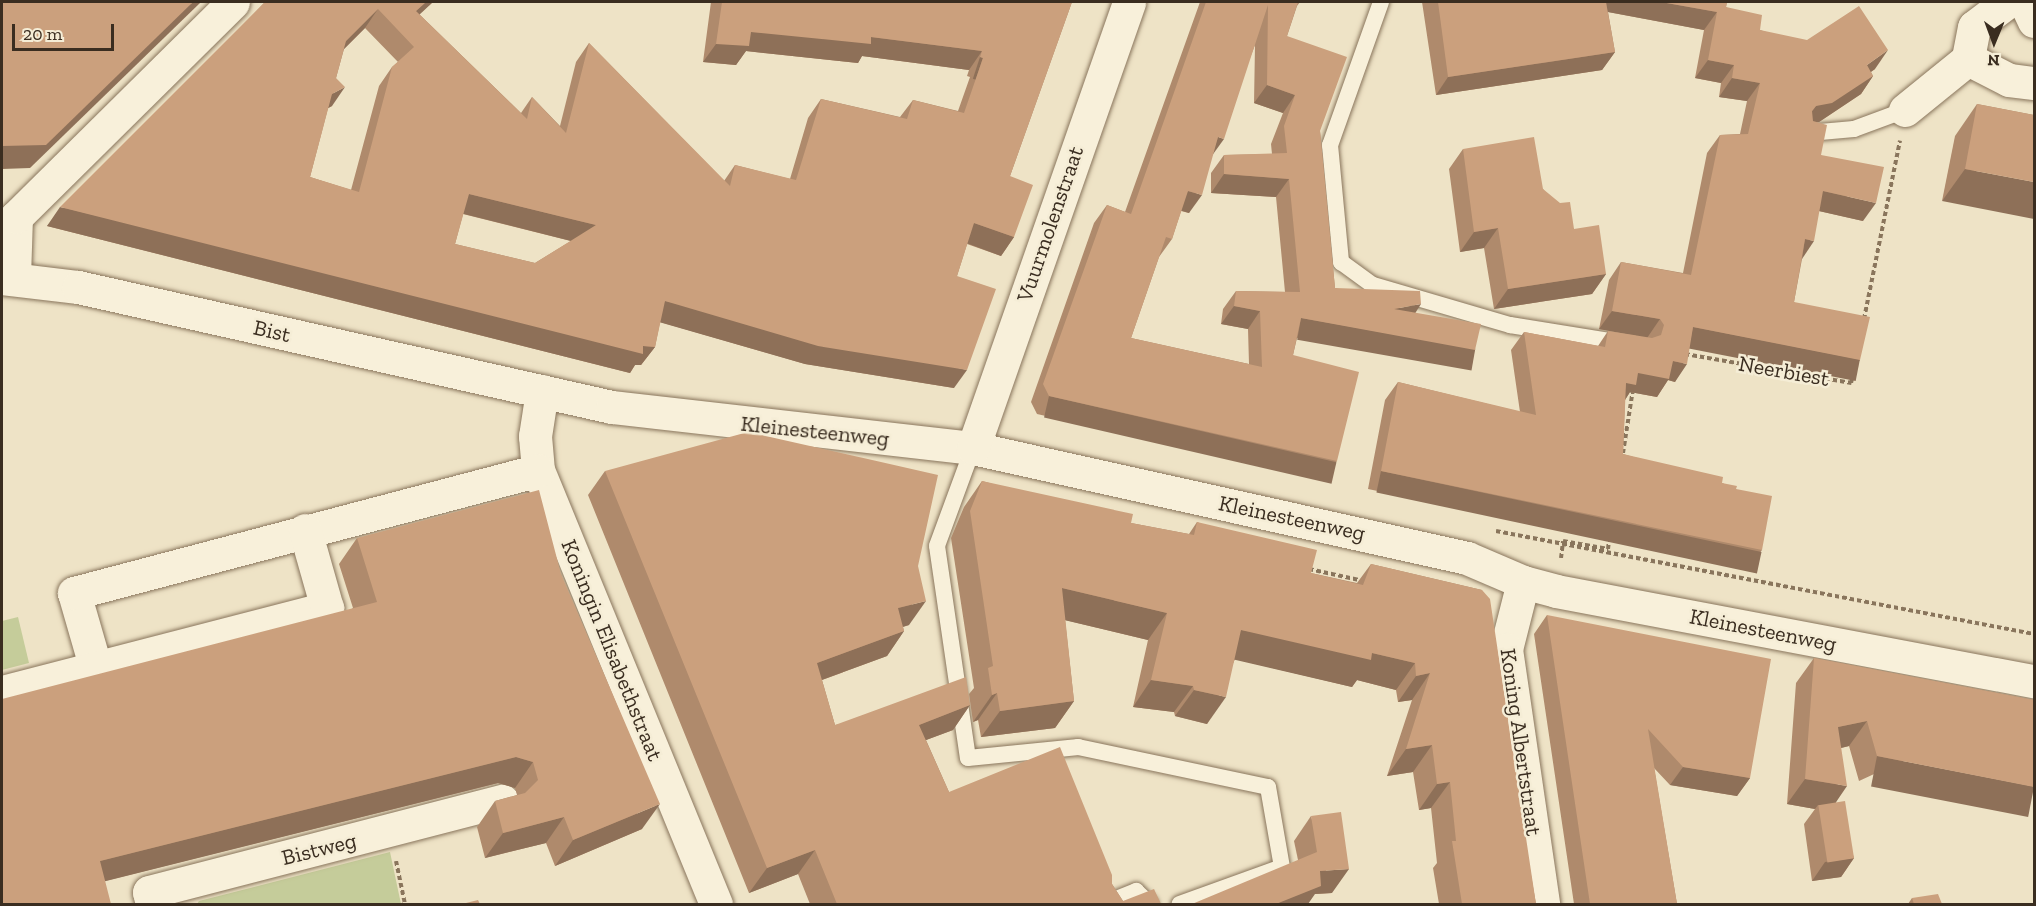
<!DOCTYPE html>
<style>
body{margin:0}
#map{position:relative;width:2036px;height:906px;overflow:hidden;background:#eee3c6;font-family:"Zilla Slab",serif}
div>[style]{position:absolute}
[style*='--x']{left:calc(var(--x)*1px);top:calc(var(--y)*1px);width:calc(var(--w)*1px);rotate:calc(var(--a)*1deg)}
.green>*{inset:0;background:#c5cc9a}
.path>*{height:4px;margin-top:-2px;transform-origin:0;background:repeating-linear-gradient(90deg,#89755c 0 4.5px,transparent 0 7.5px)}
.roads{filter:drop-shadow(0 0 2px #89755c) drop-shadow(0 0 2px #89755c)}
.service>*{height:16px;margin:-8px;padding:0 8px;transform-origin:8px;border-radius:8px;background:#f8f0da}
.minor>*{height:33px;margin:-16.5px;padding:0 16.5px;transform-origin:16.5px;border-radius:16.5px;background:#f8f0da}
.wall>*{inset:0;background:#af8a6c}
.shaded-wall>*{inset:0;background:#8e7058;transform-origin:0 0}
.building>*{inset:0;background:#cba07d;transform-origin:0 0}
span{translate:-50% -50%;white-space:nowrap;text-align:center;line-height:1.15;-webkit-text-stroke:5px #f5edd6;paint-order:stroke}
.street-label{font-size:22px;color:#3a2d20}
.frame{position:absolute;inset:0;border:3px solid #3a2d20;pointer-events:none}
.north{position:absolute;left:1964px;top:12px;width:60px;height:60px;-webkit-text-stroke:4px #f5edd6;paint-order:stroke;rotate:181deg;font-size:16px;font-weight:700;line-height:24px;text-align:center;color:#3a2d20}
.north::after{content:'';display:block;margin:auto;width:21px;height:27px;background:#3a2d20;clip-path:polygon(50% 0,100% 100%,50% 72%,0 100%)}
.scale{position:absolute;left:12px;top:24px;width:102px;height:27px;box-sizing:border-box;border:3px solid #3a2d20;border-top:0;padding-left:8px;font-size:18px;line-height:21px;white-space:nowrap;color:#3a2d20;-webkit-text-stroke:4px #f5edd6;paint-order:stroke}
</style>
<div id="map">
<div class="green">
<div style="clip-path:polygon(18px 617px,29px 663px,2px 670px,2px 621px)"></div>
<div style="clip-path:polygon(390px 852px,401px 904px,197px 904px,199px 901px)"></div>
</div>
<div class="path">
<div style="--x:1864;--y:319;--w:182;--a:-78.6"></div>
<div style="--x:1685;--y:354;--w:169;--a:9.9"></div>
<div style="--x:1851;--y:383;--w:18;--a:-77"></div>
<div style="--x:1623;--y:453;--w:65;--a:-81.1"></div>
<div style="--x:1496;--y:531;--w:548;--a:10.84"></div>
<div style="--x:1561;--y:558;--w:17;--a:-83"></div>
<div style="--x:1563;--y:541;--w:46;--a:10.1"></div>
<div style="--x:1608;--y:549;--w:8;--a:-83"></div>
<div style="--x:1309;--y:569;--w:56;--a:12.3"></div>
<div style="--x:396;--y:861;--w:44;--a:78.2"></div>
</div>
<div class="roads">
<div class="service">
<div style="--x:1381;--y:2;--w:152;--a:109.6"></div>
<div style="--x:1330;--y:145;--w:118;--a:84.6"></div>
<div style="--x:1341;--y:262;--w:39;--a:36"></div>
<div style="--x:1373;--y:285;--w:143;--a:16.3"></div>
<div style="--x:1510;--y:325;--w:113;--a:9.1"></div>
<div style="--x:1809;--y:133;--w:45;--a:-5.1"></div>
<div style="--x:1854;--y:129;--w:54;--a:-20.4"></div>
<div style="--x:973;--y:448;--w:104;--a:110.2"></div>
<div style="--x:937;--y:546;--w:214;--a:81.7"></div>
<div style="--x:968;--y:758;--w:111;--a:-5.7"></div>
<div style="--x:1078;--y:747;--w:194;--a:11.9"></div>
<div style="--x:1268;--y:787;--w:81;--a:80.1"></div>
<div style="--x:1282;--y:867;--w:109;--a:160.1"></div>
<div style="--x:1104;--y:904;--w:35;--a:-22"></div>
<div style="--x:1136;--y:891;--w:19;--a:43"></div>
</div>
<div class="minor">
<div style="--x:2007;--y:2;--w:41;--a:142.9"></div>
<div style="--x:1974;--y:27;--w:33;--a:101"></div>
<div style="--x:1968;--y:59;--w:46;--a:27.1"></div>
<div style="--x:2009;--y:80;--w:25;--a:7"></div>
<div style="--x:2025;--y:2;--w:21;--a:65"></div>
<div style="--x:1905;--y:110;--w:81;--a:-39"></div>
<div style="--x:14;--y:277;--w:60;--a:-88.1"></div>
<div style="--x:16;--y:217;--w:305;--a:-44.7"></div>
<div style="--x:2;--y:278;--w:77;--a:6.8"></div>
<div style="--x:78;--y:287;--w:547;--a:12.67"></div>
<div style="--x:612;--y:407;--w:363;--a:6.5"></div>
<div style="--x:973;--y:448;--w:506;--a:12.55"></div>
<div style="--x:1467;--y:558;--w:61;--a:23.2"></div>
<div style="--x:1523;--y:582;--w:34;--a:15"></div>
<div style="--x:1556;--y:591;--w:486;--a:10.7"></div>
<div style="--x:542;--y:391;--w:46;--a:98.8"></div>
<div style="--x:535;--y:436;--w:34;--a:85"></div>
<div style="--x:538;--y:470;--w:469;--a:67.7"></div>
<div style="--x:973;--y:448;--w:472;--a:-70.7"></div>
<div style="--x:1523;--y:582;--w:69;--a:104.2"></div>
<div style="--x:1506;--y:649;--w:258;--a:81.7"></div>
<div style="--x:96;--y:669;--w:79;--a:-106.1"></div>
<div style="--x:74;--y:593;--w:480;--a:-14.8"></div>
<div style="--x:2;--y:692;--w:336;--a:-14.5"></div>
<div style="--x:327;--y:608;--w:81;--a:-105.8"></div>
<div style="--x:152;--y:904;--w:12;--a:-104"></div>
<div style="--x:149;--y:892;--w:365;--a:-14.5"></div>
</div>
</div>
<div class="wall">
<div style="clip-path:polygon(evenodd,265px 2px,433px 2px,419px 14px,521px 113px,532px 97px,560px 126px,576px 62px,589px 43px,724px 181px,735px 165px,790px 179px,808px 118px,821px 99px,900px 117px,913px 100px,958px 111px,970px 77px,967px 76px,969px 70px,862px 56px,858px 63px,746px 51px,736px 65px,703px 62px,711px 2px,1072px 2px,1010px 176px,1014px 237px,1001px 256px,967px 244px,957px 276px,954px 388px,805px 364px,660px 322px,655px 347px,641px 365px,635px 365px,630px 373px,47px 226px,265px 2px,365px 28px,398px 62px,392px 67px,379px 86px,351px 190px,310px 177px,328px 108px,332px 106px,336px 78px,344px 49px,365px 28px,265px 2px,463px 214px,571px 241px,535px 263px,455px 244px,463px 214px)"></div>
<div style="clip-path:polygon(evenodd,1200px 2px,1300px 2px,1297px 6px,1287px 36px,1320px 131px,1335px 288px,1416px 313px,1463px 368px,1297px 338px,1293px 355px,1337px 461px,1324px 479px,1037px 414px,1031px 402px,1094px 223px,1107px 205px,1125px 212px,1200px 2px,1255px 45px,1254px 103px,1283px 113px,1271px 144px,1272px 154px,1224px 155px,1211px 173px,1211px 193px,1276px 197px,1285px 292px,1236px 291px,1223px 309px,1221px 324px,1248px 329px,1249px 364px,1131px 338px,1159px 257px,1172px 239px,1181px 211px,1189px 213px,1255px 45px)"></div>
<div style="clip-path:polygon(1422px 2px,1727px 2px,1726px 7px,1760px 30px,1875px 69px,1871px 72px,1873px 76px,1861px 94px,1819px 122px,1816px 122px,1821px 155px,1863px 221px,1819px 211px,1802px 259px,1794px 302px,1860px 360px,1847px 378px,1690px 347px,1675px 382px,1668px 380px,1657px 397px,1630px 392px,1625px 400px,1623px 454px,1722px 483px,1736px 489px,1762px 550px,1749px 568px,1368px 489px,1385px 400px,1398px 382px,1520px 412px,1511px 350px,1524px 332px,1598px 346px,1608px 331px,1647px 337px,1599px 329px,1609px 280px,1621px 262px,1683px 273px,1707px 153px,1720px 135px,1740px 134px,1747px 101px,1719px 97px,1721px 83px,1695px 78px,1704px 30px,1608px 12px,1615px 52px,1602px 70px,1436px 95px)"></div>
<div style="clip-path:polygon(1977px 104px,2034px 115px,1942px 201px,1955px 136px)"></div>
<div style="clip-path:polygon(1463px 149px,1543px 189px,1574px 229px,1606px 274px,1592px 294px,1494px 309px,1484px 248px,1460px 252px,1449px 169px)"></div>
<div style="clip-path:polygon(605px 471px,918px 566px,909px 625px,903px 627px,904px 631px,887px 656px,822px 680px,835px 725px,970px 705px,953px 730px,926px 740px,949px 792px,1112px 884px,1123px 901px,1161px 904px,810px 904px,798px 874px,749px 893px,588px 495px)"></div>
<div style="clip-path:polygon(982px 481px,1131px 523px,1189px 534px,1197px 522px,1311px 573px,1357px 583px,1371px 564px,1482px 590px,1536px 904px,1439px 904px,1433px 868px,1437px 863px,1431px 808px,1419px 810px,1413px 772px,1387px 776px,1412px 700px,1398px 702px,1396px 690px,1357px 680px,1352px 687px,1235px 659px,1207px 724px,1175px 716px,1174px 712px,1133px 707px,1148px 640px,1065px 620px,1074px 701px,1055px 728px,981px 737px,978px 720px,973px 722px,969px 694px,974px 688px,951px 538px,964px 507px)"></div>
<div style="clip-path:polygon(357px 538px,561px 574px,642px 829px,555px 866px,546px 843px,485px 858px,477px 827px,495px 801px,517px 795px,515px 788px,498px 783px,105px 881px,2px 904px,353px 608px,339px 564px)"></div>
<div style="clip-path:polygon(1547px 615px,1750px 778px,1737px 796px,1670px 785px,1654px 768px,1677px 904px,1574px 904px,1534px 634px)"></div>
<div style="clip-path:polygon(1814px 658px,2034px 700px,1859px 781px,1849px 746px,1841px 748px,1836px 803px,1854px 858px,1841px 877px,1812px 881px,1804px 824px,1815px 809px,1787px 804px,1796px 683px)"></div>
<div style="clip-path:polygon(1311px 816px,1332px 893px,1315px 894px,1298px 860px,1294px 841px)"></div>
<div style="clip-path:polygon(1912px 898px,1942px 904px,1908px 904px)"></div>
</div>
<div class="shaded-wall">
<div style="clip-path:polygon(193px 2px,201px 2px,30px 168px,2px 169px,2px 146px)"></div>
<div style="clip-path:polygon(426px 2px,433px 2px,403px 30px,416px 11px)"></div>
<div style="clip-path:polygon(1598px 2px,1661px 2px,1717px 12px,1704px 30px,1592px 9px)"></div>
<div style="clip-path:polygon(378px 9px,365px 28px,333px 60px,346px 41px)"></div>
<div style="clip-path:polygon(751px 32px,871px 37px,982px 51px,969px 70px,862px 56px,858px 63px,746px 51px,736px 65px,703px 62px,716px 44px)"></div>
<div style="clip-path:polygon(1888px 50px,1875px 69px,1854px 83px,1867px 65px)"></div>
<div style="clip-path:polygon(1615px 52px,1602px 70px,1436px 95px,1448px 77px)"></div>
<div style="left:980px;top:57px;width:3px;height:23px;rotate:18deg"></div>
<div style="clip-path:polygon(1708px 60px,1734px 65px,1721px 83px,1695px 78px)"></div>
<div style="clip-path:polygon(1873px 76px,1861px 94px,1819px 122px,1803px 124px,1799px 129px,1816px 106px)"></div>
<div style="clip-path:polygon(1732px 78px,1760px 83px,1747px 101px,1719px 97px)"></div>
<div style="clip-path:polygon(1267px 85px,1295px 95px,1283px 113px,1254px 103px)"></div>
<div style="clip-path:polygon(345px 87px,332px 106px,319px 113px,332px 94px)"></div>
<div style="clip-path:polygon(1218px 137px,1224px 139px,1211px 157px)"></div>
<div style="clip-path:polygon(1965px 169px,2034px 182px,2034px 219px,1942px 201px)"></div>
<div style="clip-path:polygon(1224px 174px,1289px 179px,1276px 197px,1211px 193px)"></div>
<div style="clip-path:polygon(1188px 191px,1202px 195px,1189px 213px,1176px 209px)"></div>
<div style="clip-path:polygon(1823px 191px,1876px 203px,1863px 221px,1810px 209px)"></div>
<div style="clip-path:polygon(469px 194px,596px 225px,583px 244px,456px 212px)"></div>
<div style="clip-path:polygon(60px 207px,643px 346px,655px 347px,641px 365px,635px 365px,630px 373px,47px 226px)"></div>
<div style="clip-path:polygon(974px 223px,1014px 237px,1001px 256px,961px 241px)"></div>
<div style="clip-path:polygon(1498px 228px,1484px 248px,1460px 252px,1474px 232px)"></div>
<div style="clip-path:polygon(1805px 239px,1814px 241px,1802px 259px)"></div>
<div style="clip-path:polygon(1606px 274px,1592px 294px,1494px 309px,1508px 289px)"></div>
<div style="clip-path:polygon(665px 301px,967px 370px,954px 388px,805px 364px,652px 320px)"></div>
<div style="clip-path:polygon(1421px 304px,1409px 323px,1394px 309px)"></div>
<div style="clip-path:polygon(1234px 306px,1260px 311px,1248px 329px,1221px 324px)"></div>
<div style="clip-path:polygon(1612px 311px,1660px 319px,1647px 338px,1599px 329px)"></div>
<div style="left:1301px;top:318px;width:177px;height:22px;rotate:10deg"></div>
<div style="left:1693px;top:327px;width:170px;height:22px;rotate:11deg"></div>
<div style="clip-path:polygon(1673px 361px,1687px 364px,1675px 382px,1668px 380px,1657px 397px,1630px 392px,1623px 403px,1626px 383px,1638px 373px)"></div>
<div style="left:1049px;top:396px;width:295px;height:22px;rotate:13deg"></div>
<div style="left:1381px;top:471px;width:389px;height:22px;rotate:12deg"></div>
<div style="clip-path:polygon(1062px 588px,1167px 613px,1148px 640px,1043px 615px)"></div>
<div style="clip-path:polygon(926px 601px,909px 625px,881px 633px,898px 608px)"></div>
<div style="clip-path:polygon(1241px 630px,1372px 653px,1415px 663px,1396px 690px,1357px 680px,1352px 687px,1223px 657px)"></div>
<div style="clip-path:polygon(904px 631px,887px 656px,800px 688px,817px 663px)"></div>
<div style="clip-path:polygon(1430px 673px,1412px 700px,1398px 702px,1416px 676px)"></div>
<div style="clip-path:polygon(1151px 680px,1193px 686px,1174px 712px,1133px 707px)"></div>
<div style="clip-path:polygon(1194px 690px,1226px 697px,1207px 724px,1175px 716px)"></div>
<div style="clip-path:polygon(997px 693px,978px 720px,973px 722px,992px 695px)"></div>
<div style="clip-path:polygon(1074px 701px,1055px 728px,981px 737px,1000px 711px)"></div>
<div style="clip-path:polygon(970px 705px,953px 730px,902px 749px,919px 725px)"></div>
<div style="clip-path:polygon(1867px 721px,1849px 746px,1820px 753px,1838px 727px)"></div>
<div style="clip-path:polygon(1432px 745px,1413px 772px,1387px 776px,1406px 749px)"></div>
<div style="left:1877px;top:756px;width:160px;height:31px;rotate:11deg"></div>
<div style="clip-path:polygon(516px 757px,533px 762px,515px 788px,498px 783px,82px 887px,100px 861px)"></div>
<div style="clip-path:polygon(1683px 767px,1750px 778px,1737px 796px,1670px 785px)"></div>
<div style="clip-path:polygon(1805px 779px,1847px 786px,1830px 811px,1818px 805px,1815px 809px,1787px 804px)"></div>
<div style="clip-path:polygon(1450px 782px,1431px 808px,1419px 810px,1437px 784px)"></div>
<div style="clip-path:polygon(660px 804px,642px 829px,555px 866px,573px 840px)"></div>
<div style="clip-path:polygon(564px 817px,546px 843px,485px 858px,503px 833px)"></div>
<div style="clip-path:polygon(815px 850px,798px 874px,749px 893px,767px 868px)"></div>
<div style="clip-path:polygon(1854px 858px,1841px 877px,1812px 881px,1825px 862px)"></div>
<div style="clip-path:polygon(1349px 869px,1332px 893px,1315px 894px,1308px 904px,1276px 904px,1320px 871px)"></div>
</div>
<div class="building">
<div style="clip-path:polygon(2px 2px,193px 2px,46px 145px,2px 146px)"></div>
<div style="clip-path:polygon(evenodd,265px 2px,426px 2px,416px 11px,527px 119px,532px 97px,566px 133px,589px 43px,730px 186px,735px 165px,796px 180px,821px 99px,907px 119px,913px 100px,964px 113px,983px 58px,980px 57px,982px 51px,871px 37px,871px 44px,751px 32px,749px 46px,716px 44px,722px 2px,1072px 2px,1010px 176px,1033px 185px,1014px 237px,974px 223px,957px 276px,996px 289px,967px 370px,818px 346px,665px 301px,655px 347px,643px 346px,643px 354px,60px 207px,265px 2px,378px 9px,414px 47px,392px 67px,359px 192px,310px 177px,332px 94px,345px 87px,336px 78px,346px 41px,378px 9px,265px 2px,469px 194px,596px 225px,535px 263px,455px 244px,469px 194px)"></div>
<div style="clip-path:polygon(evenodd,1206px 2px,1298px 2px,1287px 36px,1347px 57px,1320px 131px,1335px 288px,1420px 291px,1421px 304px,1394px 309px,1481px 324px,1475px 350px,1301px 318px,1293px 355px,1359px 372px,1337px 461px,1049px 396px,1043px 384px,1107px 205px,1131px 214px,1206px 2px,1268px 5px,1267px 85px,1295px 95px,1284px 126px,1287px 153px,1224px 155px,1224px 174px,1289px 179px,1300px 292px,1236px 291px,1234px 306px,1260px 311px,1262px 367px,1131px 338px,1166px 237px,1172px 239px,1188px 191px,1202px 195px,1218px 137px,1224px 139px,1268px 5px)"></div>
<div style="clip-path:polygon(1438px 2px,1606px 2px,1615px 52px,1448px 77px)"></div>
<div style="clip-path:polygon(1661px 2px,1727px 2px,1726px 7px,1762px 15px,1760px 30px,1807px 40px,1859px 6px,1888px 50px,1867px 65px,1873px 76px,1832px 103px,1816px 106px,1812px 111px,1813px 121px,1827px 125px,1821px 155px,1884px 167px,1876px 203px,1823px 191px,1814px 241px,1805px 239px,1794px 302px,1870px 317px,1860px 360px,1693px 327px,1687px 364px,1673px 361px,1669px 379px,1638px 373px,1636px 385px,1626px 383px,1623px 454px,1723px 477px,1722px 483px,1737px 486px,1736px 489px,1772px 496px,1762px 550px,1381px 471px,1398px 382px,1536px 415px,1524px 332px,1605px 347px,1608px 331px,1652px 338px,1661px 335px,1664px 325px,1660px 319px,1612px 311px,1621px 262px,1691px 275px,1720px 135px,1748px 134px,1760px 83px,1732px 78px,1734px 65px,1708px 60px,1717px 12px)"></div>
<div style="clip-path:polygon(1977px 104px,2034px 115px,2034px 182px,1965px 169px)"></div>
<div style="clip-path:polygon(1534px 137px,1543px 189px,1560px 203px,1570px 202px,1574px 229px,1599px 225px,1606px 274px,1508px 289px,1498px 228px,1474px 232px,1463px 149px)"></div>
<div style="clip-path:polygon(748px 432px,938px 475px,918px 566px,926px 601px,898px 608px,904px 631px,817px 663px,835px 725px,966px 677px,970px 705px,919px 725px,949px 792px,1060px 747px,1112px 875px,1112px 884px,1123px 901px,1154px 889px,1161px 904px,837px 904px,815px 850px,767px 868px,605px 471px)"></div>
<div style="clip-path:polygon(982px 481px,1133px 514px,1131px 523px,1194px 535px,1197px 522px,1317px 550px,1311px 573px,1363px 585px,1371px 564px,1482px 590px,1490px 599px,1536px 904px,1462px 904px,1452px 841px,1456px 841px,1450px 782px,1437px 784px,1432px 745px,1406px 749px,1430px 673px,1416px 676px,1415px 663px,1372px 653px,1371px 660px,1241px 630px,1226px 697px,1194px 690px,1193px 686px,1151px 680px,1167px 613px,1062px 588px,1074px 701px,1000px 711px,997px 693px,992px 695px,988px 668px,993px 666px,970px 511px)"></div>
<div style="clip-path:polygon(539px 490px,561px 574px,660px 804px,573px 840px,564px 817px,503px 833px,495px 801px,525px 793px,538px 780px,533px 762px,516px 757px,100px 861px,111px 904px,2px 904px,2px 699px,377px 602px,357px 538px)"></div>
<div style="clip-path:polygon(1547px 615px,1771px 659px,1750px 778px,1683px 767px,1648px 729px,1677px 904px,1590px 904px)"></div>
<div style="clip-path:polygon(1814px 658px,2034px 700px,2034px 787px,1877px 756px,1867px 721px,1838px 727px,1847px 786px,1805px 779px)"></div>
<div style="left:1845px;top:801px;width:58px;height:27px;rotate:81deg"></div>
<div style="clip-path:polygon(1341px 812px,1349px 869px,1320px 871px,1321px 886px,1276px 904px,1192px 904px,1317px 852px,1311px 816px)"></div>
<div style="clip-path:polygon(1938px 894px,1942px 904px,1914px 904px,1912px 898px)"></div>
<div style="clip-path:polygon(478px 900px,480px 904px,462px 904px)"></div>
</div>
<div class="street-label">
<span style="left:1050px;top:224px;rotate:-71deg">Vuurmolenstraat</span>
<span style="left:272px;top:331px;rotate:13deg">Bist</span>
<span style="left:1784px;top:371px;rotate:10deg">Neerbiest</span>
<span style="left:815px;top:431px;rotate:6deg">Kleinesteenweg</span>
<span style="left:1292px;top:518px;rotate:12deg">Kleinesteenweg</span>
<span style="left:1763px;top:630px;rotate:11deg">Kleinesteenweg</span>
<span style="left:612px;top:650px;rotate:68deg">Koningin Elisabethstraat</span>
<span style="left:1521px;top:742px;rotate:82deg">Koning Albertstraat</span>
<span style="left:319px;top:849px;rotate:-14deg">Bistweg</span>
</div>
<div class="frame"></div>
<div class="north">N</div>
<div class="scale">20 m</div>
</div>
